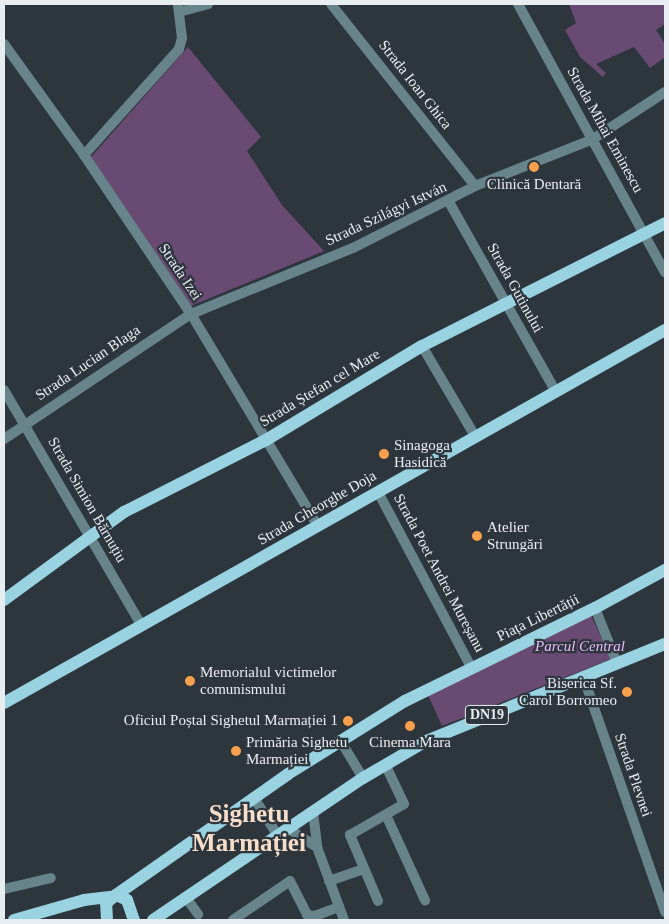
<!DOCTYPE html>
<meta charset="utf-8">
<style>
body{margin:0}
#map{position:relative;width:669px;height:924px;overflow:hidden;background:#2d353d;font-family:Georgia,serif}
div>[style]{position:absolute}
[style*='--x']{left:calc(var(--x)*1px);top:calc(var(--y)*1px);width:calc(var(--w)*1px);rotate:calc(var(--a)*1deg)}
.green>*{inset:0;background:#694a72}
.minor>*{height:10px;margin:-5px;padding:0 5px;transform-origin:5px;border-radius:5px;background:#68848b}
.major>*{height:12px;margin:-6px;padding:0 6px;transform-origin:6px;border-radius:6px;background:#99d3e2}
.dots>*{width:14px;height:14px;translate:-50% -50%;box-sizing:border-box;border:2px solid #2d353d;border-radius:50%}
span{translate:-50% -50%;white-space:nowrap;text-align:center;line-height:1.15;-webkit-text-stroke:4.5px #2d353d;paint-order:stroke}
.shield-label span{padding:1px 4px;background:#2d353d;border:1px solid;border-radius:4px;-webkit-text-stroke-width:0}
.shield-label{font-size:14px;color:#e8edf2;font-weight:700}
.street-label{font-size:15px;color:#e8edf2}
.poi-label{font-size:15px;color:#e8edf2}
.left{translate:0 -50%;text-align:left}
.right{translate:-100% -50%;text-align:right}
.park-label{font-size:15px;color:#eebbfd;font-style:italic}
.town-label{font-size:25px;color:#f8dec9;font-weight:700}
.frame{position:absolute;inset:0;border:5px solid #e8edf2;pointer-events:none}
</style>
<div id="map">
<div class="green">
<div style="clip-path:polygon(569px 4px,665px 4px,665px 24px,656px 30px,665px 44px,665px 57px,650px 68px,634px 47px,596px 64px,606px 73px,603px 77px,580px 57px,565px 30px,576px 23px)"></div>
<div style="clip-path:polygon(188px 47px,261px 137px,247px 151px,282px 205px,324px 251px,191px 306px,91px 157px)"></div>
<div style="clip-path:polygon(591px 615px,611px 659px,442px 726px,428px 695px)"></div>
</div>
<div class="minor">
<div style="--x:331;--y:4;--w:232;--a:51.6"></div>
<div style="--x:518;--y:4;--w:306;--a:61.3"></div>
<div style="--x:179;--y:12;--w:30;--a:-15"></div>
<div style="--x:4;--y:44;--w:137;--a:54.2"></div>
<div style="--x:84;--y:155;--w:192;--a:56.1"></div>
<div style="--x:191;--y:314;--w:247;--a:59.1"></div>
<div style="--x:84;--y:155;--w:142;--a:-48.1"></div>
<div style="--x:179;--y:49;--w:11;--a:-75"></div>
<div style="--x:182;--y:38;--w:34;--a:-97"></div>
<div style="--x:449;--y:202;--w:216;--a:60.6"></div>
<div style="--x:422;--y:346;--w:104;--a:59.5"></div>
<div style="--x:4;--y:390;--w:273;--a:59.7"></div>
<div style="--x:4;--y:439;--w:225;--a:-33.8"></div>
<div style="--x:191;--y:314;--w:175;--a:-22.2"></div>
<div style="--x:353;--y:248;--w:137;--a:-26.9"></div>
<div style="--x:475;--y:186;--w:127;--a:-21.7"></div>
<div style="--x:593;--y:139;--w:86;--a:-33.1"></div>
<div style="--x:378;--y:492;--w:200;--a:62"></div>
<div style="--x:595;--y:608;--w:59;--a:68.2"></div>
<div style="--x:583;--y:676;--w:250;--a:70.8"></div>
<div style="--x:340;--y:740;--w:44;--a:58.8"></div>
<div style="--x:254;--y:798;--w:45;--a:57.7"></div>
<div style="--x:313;--y:812;--w:35;--a:83"></div>
<div style="--x:317;--y:847;--w:78;--a:69.7"></div>
<div style="--x:386;--y:815;--w:94;--a:65.4"></div>
<div style="--x:289;--y:829;--w:33;--a:33"></div>
<div style="--x:329;--y:881;--w:36;--a:-19"></div>
<div style="--x:4;--y:889;--w:48;--a:-13.2"></div>
<div style="--x:187;--y:899;--w:19;--a:54"></div>
<div style="--x:378;--y:901;--w:72;--a:-113"></div>
<div style="--x:350;--y:835;--w:62;--a:-29.9"></div>
<div style="--x:404;--y:804;--w:44;--a:-115.4"></div>
<div style="--x:233;--y:920;--w:69;--a:-34.4"></div>
<div style="--x:290;--y:881;--w:38;--a:63"></div>
<div style="--x:307;--y:915;--w:8;--a:7"></div>
<div style="--x:315;--y:916;--w:26;--a:-21"></div>
</div>
<div class="major">
<div style="--x:4;--y:600;--w:149;--a:-36.3"></div>
<div style="--x:124;--y:512;--w:159;--a:-26.9"></div>
<div style="--x:266;--y:440;--w:182;--a:-31.1"></div>
<div style="--x:422;--y:346;--w:272;--a:-26.8"></div>
<div style="--x:4;--y:703;--w:759;--a:-29.44"></div>
<div style="--x:116;--y:895;--w:210;--a:-35.1"></div>
<div style="--x:288;--y:774;--w:138;--a:-32"></div>
<div style="--x:405;--y:701;--w:212;--a:-26.1"></div>
<div style="--x:595;--y:608;--w:80;--a:-28.5"></div>
<div style="--x:14;--y:920;--w:73;--a:-15.9"></div>
<div style="--x:84;--y:900;--w:26;--a:-7"></div>
<div style="--x:107;--y:920;--w:17;--a:-93"></div>
<div style="--x:106;--y:903;--w:13;--a:-39"></div>
<div style="--x:116;--y:895;--w:12;--a:24"></div>
<div style="--x:127;--y:900;--w:21;--a:71"></div>
<div style="--x:153;--y:920;--w:254;--a:-34.1"></div>
<div style="--x:363;--y:778;--w:73;--a:-30.4"></div>
<div style="--x:426;--y:741;--w:258;--a:-22.1"></div>
</div>
<div class="dots">
<div style="left:534px;top:167px;background:#f9a04c"></div>
<div style="left:384px;top:454px;background:#f9a04c"></div>
<div style="left:477px;top:536px;background:#f9a04c"></div>
<div style="left:190px;top:681px;background:#f9a04c"></div>
<div style="left:627px;top:692px;background:#f9a04c"></div>
<div style="left:348px;top:721px;background:#f9a04c"></div>
<div style="left:410px;top:726px;background:#f9a04c"></div>
<div style="left:236px;top:751px;background:#f9a04c"></div>
</div>
<div class="shield-label">
<span style="left:487px;top:715px">DN19</span>
</div>
<div class="street-label">
<span style="left:415px;top:85px;rotate:52deg">Strada Ioan Ghica</span>
<span style="left:605px;top:130px;rotate:61deg">Strada Mihai Eminescu</span>
<span style="left:386px;top:214px;rotate:-25deg">Strada Szilágyi István</span>
<span style="left:180px;top:272px;rotate:56deg">Strada Izei</span>
<span style="left:515px;top:288px;rotate:61deg">Strada Gutinului</span>
<span style="left:88px;top:363px;rotate:-34deg">Strada Lucian Blaga</span>
<span style="left:320px;top:388px;rotate:-31deg">Strada Ștefan cel Mare</span>
<span style="left:87px;top:500px;rotate:60deg">Strada Simion Bărnuțiu</span>
<span style="left:317px;top:508px;rotate:-30deg">Strada Gheorghe Doja</span>
<span style="left:439px;top:573px;rotate:62deg">Strada Poet Andrei Mureșanu</span>
<span style="left:538px;top:618px;rotate:-26deg">Piața Libertății</span>
<span style="left:633px;top:775px;rotate:71deg">Strada Plevnei</span>
</div>
<div class="poi-label">
<span style="left:534px;top:185px">Clinică Dentară</span>
<span class="left" style="left:394px;top:454px">Sinagoga<br>Hasidică</span>
<span class="left" style="left:487px;top:536px">Atelier<br>Strungări</span>
<span class="left" style="left:200px;top:681px">Memorialul victimelor<br>comunismului</span>
<span class="right" style="left:617px;top:692px">Biserica Sf.<br>Carol Borromeo</span>
<span class="right" style="left:338px;top:721px">Oficiul Poștal Sighetul Marmației 1</span>
<span class="left" style="left:246px;top:751px">Primăria Sighetu<br>Marmației</span>
<span style="left:410px;top:743px">Cinema Mara</span>
</div>
<div class="park-label">
<span style="left:580px;top:647px">Parcul Central</span>
</div>
<div class="town-label">
<span style="left:249px;top:829px">Sighetu<br>Marmației</span>
</div>
<div class="frame"></div>
</div>
